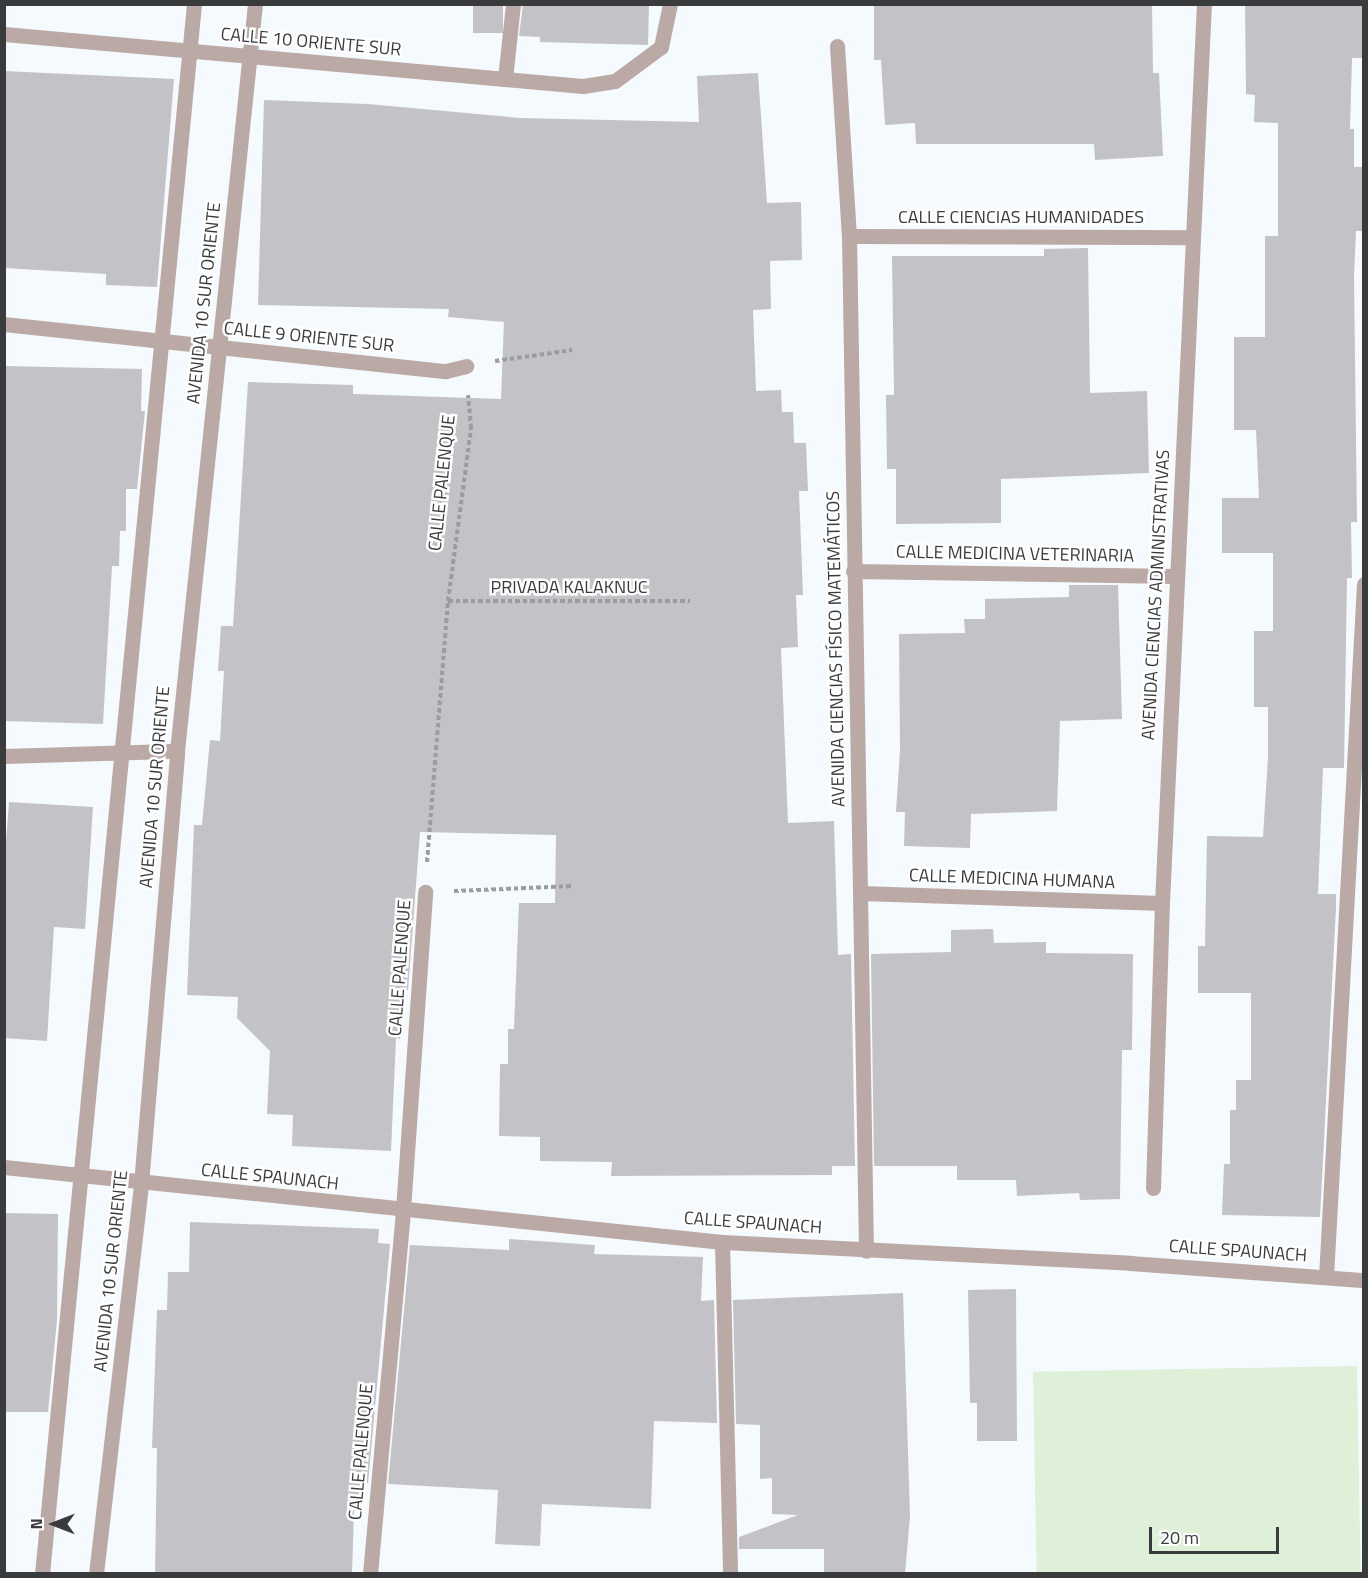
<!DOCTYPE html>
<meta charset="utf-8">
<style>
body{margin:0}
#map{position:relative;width:1368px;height:1578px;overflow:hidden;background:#f5fafe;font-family:"Titillium Web",sans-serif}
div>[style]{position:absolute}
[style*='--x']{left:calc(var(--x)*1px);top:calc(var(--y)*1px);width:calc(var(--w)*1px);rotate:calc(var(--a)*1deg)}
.green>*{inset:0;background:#def0d7;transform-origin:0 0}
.building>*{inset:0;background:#c3c2c7;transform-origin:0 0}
.path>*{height:4px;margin-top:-2px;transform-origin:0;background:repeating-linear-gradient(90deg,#9a9da0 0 4.5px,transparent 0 7.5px)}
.minor>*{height:15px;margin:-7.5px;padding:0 7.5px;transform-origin:7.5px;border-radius:7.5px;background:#bba9a6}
span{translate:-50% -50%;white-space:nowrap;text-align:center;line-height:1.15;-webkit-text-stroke:5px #fff;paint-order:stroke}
.street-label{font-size:18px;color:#3a3b3d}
.frame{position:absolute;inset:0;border:6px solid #3a3b3d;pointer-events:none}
.north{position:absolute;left:24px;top:1494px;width:60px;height:60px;-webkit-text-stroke:4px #fff;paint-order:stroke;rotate:270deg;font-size:16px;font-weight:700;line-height:24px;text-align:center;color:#3a3b3d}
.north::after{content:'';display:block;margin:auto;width:21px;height:27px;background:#3a3b3d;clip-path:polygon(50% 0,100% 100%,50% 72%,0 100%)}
.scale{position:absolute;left:1149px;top:1527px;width:130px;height:27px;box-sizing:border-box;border:3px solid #3a3b3d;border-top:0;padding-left:8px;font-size:18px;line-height:21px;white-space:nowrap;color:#3a3b3d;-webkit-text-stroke:4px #fff;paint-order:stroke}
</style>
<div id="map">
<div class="green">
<div style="left:1357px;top:1366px;width:207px;height:324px;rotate:89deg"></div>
</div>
<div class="building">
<div style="left:473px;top:4px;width:30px;height:29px"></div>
<div style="clip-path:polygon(523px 4px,649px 4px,648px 45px,540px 42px,540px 37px,519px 36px)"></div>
<div style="clip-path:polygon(874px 4px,1152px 4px,1153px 73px,1159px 73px,1163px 156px,1095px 160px,1094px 144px,916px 144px,915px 123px,885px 125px,881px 60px,874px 60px)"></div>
<div style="clip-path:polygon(1245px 4px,1364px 4px,1364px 58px,1352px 58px,1350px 129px,1354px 129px,1354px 167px,1362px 167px,1362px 231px,1356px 231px,1354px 276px,1357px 522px,1351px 522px,1352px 578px,1347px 578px,1344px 768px,1323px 768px,1318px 894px,1336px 894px,1336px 908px,1320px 1217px,1222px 1215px,1224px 1164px,1230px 1164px,1230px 1110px,1236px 1110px,1236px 1080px,1251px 1080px,1251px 993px,1198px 993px,1198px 946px,1205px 946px,1207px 836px,1263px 837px,1268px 757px,1268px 707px,1254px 707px,1254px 631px,1273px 631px,1273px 553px,1222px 553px,1222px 498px,1259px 498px,1256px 430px,1234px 430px,1234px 337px,1265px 337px,1265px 236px,1278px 236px,1278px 123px,1254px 122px,1255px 95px,1246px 94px)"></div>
<div style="clip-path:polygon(4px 71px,174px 79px,157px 287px,106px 285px,106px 274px,4px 268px)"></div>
<div style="clip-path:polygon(758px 73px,767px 203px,801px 202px,802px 260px,770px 261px,771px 309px,753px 310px,756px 391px,781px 390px,782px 412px,793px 412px,794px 443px,806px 443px,808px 491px,799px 491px,803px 595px,796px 595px,798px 647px,781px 648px,788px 823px,834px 821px,838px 955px,851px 954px,855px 1166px,832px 1166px,832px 1175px,611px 1176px,612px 1162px,540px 1161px,540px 1137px,499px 1136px,500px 1064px,508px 1064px,508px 1029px,514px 1029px,519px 903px,555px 903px,556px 835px,420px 832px,408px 990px,403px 990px,400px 1039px,396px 1038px,391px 1151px,292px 1146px,293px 1115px,267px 1114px,270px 1051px,237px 1018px,238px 997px,187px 995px,194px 825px,202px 825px,210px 740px,220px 741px,224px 671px,218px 671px,221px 626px,233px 626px,248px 382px,353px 385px,353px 394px,501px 399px,504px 322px,448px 317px,449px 309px,258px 305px,264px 100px,368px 104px,520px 118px,699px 122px,697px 76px)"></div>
<div style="clip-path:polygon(1088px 248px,1090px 393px,1147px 391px,1149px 473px,1001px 479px,1001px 523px,896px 524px,896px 469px,887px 469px,886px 395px,894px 395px,892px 256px,1044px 256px,1044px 249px)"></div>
<div style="clip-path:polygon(4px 366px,142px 369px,141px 411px,145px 411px,137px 489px,126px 489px,126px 531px,120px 531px,119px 566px,112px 566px,103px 724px,4px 721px)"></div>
<div style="clip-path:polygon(1069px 585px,1118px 585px,1122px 719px,1060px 721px,1057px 811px,971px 814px,970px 848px,904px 846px,905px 812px,896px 812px,900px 750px,899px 634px,965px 633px,964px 619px,985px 619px,985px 599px,1069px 597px)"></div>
<div style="clip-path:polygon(9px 802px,93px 807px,85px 929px,54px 927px,47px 1041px,4px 1038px,4px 868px)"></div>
<div style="clip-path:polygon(993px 929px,994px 943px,1046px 942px,1046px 953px,1133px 954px,1132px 1050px,1122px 1050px,1120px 1199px,1080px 1200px,1079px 1193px,1017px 1196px,1016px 1180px,957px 1180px,957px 1166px,874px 1166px,871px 954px,951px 952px,951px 930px)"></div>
<div style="clip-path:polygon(4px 1213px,58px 1214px,57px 1320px,48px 1412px,4px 1412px)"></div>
<div style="clip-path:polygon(190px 1222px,379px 1229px,378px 1243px,390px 1244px,368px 1483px,360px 1483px,359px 1511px,354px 1511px,352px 1574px,155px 1574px,157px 1448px,152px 1448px,157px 1310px,167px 1310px,168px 1272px,189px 1272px)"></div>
<div style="clip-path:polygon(509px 1239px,595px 1245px,594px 1254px,703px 1257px,701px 1301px,714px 1300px,717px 1423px,654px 1421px,651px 1509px,542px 1504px,540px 1546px,495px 1544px,498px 1490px,388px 1484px,410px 1245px,509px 1250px)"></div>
<div style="clip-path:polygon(1016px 1289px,1017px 1441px,977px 1441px,977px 1403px,970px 1403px,968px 1290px)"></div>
<div style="clip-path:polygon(903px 1293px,910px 1516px,905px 1574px,824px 1574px,824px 1549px,739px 1549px,739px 1537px,798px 1515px,772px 1514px,772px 1478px,760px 1479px,760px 1425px,736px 1424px,733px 1300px)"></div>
</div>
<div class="path">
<div style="--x:495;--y:361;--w:78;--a:-8.1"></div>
<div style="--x:448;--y:601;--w:242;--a:0"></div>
<div style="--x:427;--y:862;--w:262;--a:-85.4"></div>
<div style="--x:448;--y:601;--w:175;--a:-82.4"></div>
<div style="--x:471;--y:428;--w:33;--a:-95"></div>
<div style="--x:454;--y:891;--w:119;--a:-2.4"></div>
</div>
<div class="minor">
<div style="--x:4;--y:34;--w:581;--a:5.13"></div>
<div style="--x:583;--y:86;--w:32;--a:-9"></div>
<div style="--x:615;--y:81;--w:57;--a:-36.5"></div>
<div style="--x:661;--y:47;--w:44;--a:-78.2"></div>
<div style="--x:837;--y:46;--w:190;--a:86.4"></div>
<div style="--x:849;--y:236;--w:1015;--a:89.04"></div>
<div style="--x:505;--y:79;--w:75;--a:-83.9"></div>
<div style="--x:849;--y:236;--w:344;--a:0.2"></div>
<div style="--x:4;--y:324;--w:444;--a:6.1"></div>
<div style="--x:446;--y:371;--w:21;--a:-14"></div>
<div style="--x:853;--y:571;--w:323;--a:0.9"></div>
<div style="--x:4;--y:756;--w:173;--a:-1.7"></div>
<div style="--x:861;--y:893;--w:301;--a:1.9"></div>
<div style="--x:4;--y:1167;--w:722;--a:5.96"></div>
<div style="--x:722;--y:1242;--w:409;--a:2.9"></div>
<div style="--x:1130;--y:1263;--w:235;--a:4.2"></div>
<div style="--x:1153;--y:1188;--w:285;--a:-88.2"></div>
<div style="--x:1162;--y:903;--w:900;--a:-87.33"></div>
<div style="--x:722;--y:1242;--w:332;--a:88.6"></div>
<div style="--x:1326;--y:1277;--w:694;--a:-86.86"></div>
<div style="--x:42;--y:1574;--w:1577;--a:-84.47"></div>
<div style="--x:96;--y:1574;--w:393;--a:-83.4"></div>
<div style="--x:141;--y:1184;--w:434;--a:-85.2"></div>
<div style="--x:177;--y:751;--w:751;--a:-84.04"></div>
<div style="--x:370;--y:1574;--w:365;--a:-84.8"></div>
<div style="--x:403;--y:1210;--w:319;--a:-86"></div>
</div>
<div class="street-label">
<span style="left:311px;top:42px;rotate:5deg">CALLE 10 ORIENTE SUR</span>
<span style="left:1021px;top:217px">CALLE CIENCIAS HUMANIDADES</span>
<span style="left:204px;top:303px;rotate:-84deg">AVENIDA 10 SUR ORIENTE</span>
<span style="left:309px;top:337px;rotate:6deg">CALLE 9 ORIENTE SUR</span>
<span style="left:442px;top:483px;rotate:-84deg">CALLE PALENQUE</span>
<span style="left:1015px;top:554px;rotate:1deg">CALLE MEDICINA VETERINARIA</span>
<span style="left:569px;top:587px">PRIVADA KALAKNUC</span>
<span style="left:1156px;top:595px;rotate:-87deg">AVENIDA CIENCIAS ADMINISTRATIVAS</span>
<span style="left:836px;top:649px;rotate:-91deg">AVENIDA CIENCIAS FÍSICO MATEMÁTICOS</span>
<span style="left:155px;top:787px;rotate:-85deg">AVENIDA 10 SUR ORIENTE</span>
<span style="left:1012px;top:879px;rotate:2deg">CALLE MEDICINA HUMANA</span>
<span style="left:400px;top:968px;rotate:-86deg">CALLE PALENQUE</span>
<span style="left:270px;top:1177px;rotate:6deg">CALLE SPAUNACH</span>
<span style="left:753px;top:1223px;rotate:4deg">CALLE SPAUNACH</span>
<span style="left:1238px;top:1251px;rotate:4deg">CALLE SPAUNACH</span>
<span style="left:111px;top:1271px;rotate:-84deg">AVENIDA 10 SUR ORIENTE</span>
<span style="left:361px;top:1452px;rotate:-85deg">CALLE PALENQUE</span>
</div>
<div class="frame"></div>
<div class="north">N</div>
<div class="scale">20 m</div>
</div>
